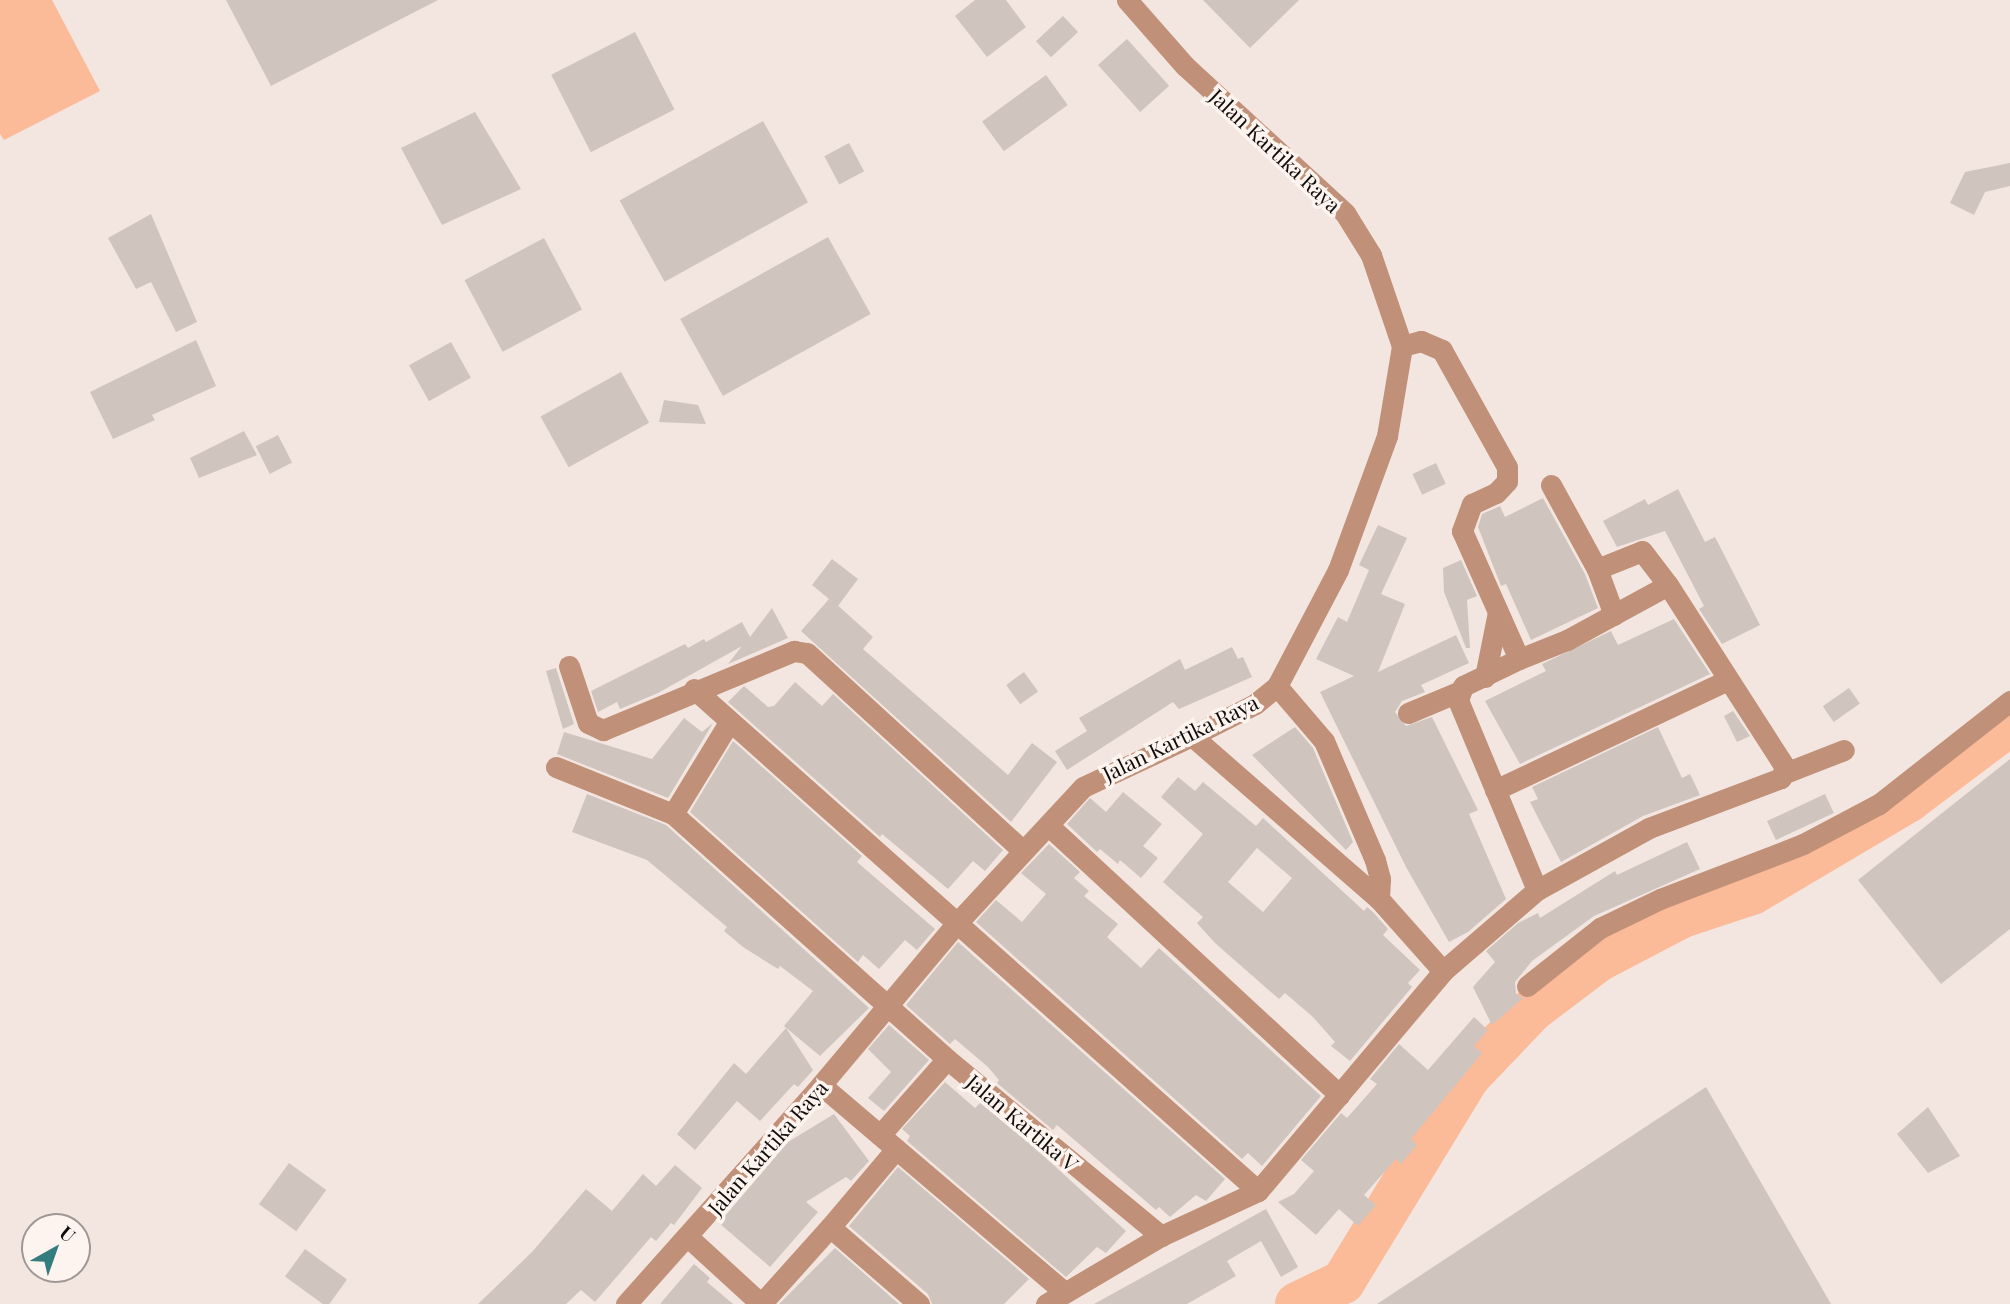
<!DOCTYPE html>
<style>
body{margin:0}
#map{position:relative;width:2010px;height:1304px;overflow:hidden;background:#f3e6e0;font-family:"Playfair Display",serif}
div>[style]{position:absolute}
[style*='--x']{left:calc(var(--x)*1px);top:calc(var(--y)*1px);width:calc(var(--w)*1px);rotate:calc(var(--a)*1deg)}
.water>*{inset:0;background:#fbba98}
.river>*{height:44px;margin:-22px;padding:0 22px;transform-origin:22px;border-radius:22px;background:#fbba98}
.building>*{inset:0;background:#d0c4be;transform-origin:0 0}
.minor>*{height:21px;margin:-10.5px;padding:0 10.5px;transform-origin:10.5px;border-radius:10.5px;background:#c09078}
span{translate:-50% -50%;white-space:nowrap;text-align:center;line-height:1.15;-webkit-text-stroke:7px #fef4ef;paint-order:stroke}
.street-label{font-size:21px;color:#100c0a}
.north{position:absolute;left:21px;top:1213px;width:70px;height:70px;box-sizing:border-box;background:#fef4ef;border:2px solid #9f9793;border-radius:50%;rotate:40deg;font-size:19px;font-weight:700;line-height:28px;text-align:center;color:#100c0a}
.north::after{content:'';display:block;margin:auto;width:24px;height:32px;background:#347d7f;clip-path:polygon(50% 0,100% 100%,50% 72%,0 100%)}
</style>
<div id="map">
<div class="water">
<div style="clip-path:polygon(0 0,52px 0,100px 91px,4px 140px,0 134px)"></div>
</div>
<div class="river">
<div style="--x:1297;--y:1304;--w:51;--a:-25.6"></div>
<div style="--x:1343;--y:1282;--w:240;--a:-58.6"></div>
<div style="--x:1468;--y:1077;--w:93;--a:-46.3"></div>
<div style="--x:1532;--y:1010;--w:83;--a:-37.1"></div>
<div style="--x:1598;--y:960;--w:95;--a:-27.6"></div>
<div style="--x:1682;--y:916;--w:74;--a:-18.2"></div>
<div style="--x:1752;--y:893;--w:182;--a:-30.6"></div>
<div style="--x:1909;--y:800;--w:126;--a:-37"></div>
</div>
<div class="building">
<div style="clip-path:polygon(226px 0,438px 0,271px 86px)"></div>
<div style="clip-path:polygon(975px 0,1006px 0,1026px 27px,987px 57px,955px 16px)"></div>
<div style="clip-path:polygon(1203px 0,1299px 0,1250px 48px)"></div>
<div style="left:1063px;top:16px;width:22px;height:37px;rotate:47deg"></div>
<div style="left:635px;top:32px;width:87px;height:94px;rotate:63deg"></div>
<div style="left:1127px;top:39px;width:63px;height:39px;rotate:48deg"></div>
<div style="left:1046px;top:75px;width:37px;height:79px;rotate:54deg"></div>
<div style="clip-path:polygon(475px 112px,521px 189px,442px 225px,401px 148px)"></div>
<div style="left:763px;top:121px;width:93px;height:164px;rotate:61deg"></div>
<div style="left:849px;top:143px;width:32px;height:28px;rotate:62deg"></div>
<div style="clip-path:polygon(2010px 163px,2010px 186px,1985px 192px,1974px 215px,1950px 203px,1965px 172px)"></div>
<div style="clip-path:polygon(151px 214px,197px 322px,176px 332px,151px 282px,136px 289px,108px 238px)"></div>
<div style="left:828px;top:237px;width:88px;height:169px;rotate:61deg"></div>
<div style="left:544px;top:238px;width:81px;height:90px;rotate:62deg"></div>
<div style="clip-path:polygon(196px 340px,216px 386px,152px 415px,155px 420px,113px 439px,90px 392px)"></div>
<div style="left:451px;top:342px;width:41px;height:48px;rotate:61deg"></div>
<div style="left:621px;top:372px;width:58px;height:92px;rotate:61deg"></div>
<div style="clip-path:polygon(664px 400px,698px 405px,706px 424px,659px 422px)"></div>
<div style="clip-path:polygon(244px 431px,257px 455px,199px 478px,190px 458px)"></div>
<div style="left:278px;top:435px;width:31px;height:25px;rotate:63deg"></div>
<div style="left:1436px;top:463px;width:23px;height:26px;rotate:65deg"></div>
<div style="clip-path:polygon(1678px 489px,1705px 542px,1715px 537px,1760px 625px,1722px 644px,1699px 609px,1704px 606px,1665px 531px,1617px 547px,1603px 521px,1645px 499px,1648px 505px)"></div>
<div style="clip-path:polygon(1543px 498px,1585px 574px,1598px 608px,1531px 640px,1506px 584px,1501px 586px,1478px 527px,1482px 514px,1500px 506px,1505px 517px)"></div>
<div style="clip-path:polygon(1378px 525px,1407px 538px,1381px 594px,1405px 604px,1378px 672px,1456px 635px,1469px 663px,1421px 685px,1425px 692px,1402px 701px,1395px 712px,1406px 726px,1432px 717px,1478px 810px,1469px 814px,1506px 899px,1468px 932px,1449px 942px,1406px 867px,1320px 692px,1354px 676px,1316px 659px,1338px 617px,1347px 622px,1369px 570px,1359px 565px)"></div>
<div style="clip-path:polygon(832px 559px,858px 579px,838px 606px,835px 603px,873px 637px,863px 649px,1008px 775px,1032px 743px,1057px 762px,1011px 822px,801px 631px,829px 599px,812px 585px)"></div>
<div style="clip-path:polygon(1461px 560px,1477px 596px,1467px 600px,1470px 648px,1466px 648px,1444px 592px,1443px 568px)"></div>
<div style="clip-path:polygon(772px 608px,788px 638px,728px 664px,742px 646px,658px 693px,620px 709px,617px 702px,598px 712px,591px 691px,685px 644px,688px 648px,704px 639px,706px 642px,742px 622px,750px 637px)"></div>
<div style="clip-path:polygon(1674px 619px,1710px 674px,1520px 764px,1485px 701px,1546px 671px,1542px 664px,1611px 631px,1618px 645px)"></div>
<div style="clip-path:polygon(1232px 647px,1238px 659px,1243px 657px,1252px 677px,1179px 709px,1173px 702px,1067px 770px,1055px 751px,1087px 731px,1079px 718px,1180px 659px,1185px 670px)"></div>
<div style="clip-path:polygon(556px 668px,574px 724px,563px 729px,546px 671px)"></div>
<div style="left:1024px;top:672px;width:24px;height:22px;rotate:54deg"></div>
<div style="clip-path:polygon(795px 682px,822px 706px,833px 694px,1003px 850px,985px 871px,973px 861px,948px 889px,882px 834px,880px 837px,728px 702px,744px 686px,768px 707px,774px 706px)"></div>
<div style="left:1849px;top:688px;width:19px;height:32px;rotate:55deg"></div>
<div style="clip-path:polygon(1733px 711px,1750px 736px,1737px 742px,1724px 716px)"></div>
<div style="clip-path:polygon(684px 718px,702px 732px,713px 723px,668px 798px,557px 754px,564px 732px,652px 759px)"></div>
<div style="clip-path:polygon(1295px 727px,1313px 748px,1353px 842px,1346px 850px,1252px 755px)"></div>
<div style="clip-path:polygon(1658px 727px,1682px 778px,1690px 774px,1700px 795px,1643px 816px,1561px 862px,1530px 802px,1538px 799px,1532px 787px)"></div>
<div style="clip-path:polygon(733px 741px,862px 856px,857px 862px,935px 929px,917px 950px,905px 940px,879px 969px,863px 955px,858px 962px,690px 812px)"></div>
<div style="clip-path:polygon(2010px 759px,2010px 929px,1941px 984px,1858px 880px)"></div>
<div style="clip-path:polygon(evenodd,1178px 777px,1195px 791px,1203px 782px,1256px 826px,1263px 818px,1364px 911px,1367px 907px,1373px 912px,1388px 929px,1383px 935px,1420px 970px,1408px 983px,1412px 987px,1350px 1061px,1331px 1046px,1335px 1042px,1313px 1017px,1285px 993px,1279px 999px,1215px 943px,1197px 923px,1203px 917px,1163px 882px,1203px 834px,1161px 797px,1178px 777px,1257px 848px,1292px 878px,1263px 912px,1228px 882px,1257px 848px)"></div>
<div style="clip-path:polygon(1123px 792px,1162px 824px,1143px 846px,1158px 858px,1141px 878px,1120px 860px,1118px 864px,1100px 849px,1097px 852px,1067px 824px,1090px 798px,1106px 812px)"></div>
<div style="clip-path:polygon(587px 794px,666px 825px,869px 1008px,820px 1056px,784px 1026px,813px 991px,780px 966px,778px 969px,743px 947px,724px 931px,727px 927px,647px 860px,572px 832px)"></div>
<div style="left:1825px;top:794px;width:21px;height:64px;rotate:65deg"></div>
<div style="clip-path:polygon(1687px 842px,1700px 869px,1594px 916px,1532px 961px,1515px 982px,1516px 994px,1523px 998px,1492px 1025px,1473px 987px,1495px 962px,1486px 951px,1518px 923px,1538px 913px,1540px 918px,1615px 871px,1617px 875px)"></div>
<div style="clip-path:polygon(1049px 844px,1080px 872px,1074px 878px,1089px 891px,1084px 896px,1118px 924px,1107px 937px,1141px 968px,1159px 948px,1321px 1096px,1262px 1166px,1248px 1153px,1242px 1159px,976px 922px,996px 900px,1022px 922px,1046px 894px,1021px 873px)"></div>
<div style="clip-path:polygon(958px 942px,1225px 1179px,1206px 1201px,1196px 1195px,1170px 1217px,1159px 1207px,1156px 1210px,1057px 1125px,1053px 1130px,997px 1083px,999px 1080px,988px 1067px,955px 1039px,950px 1044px,906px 1005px)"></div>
<div style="clip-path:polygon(1474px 1017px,1488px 1030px,1474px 1046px,1482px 1053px,1411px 1139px,1417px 1145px,1401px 1164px,1396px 1159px,1364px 1195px,1376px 1205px,1358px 1226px,1339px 1209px,1316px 1235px,1278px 1202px,1294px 1194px,1314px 1171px,1301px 1160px,1341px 1113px,1347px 1118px,1377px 1084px,1370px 1079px,1399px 1044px,1428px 1070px)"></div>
<div style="clip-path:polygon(889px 1025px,929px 1060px,884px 1111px,868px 1098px,891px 1072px,868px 1049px)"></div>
<div style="clip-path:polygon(786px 1028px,813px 1070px,798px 1087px,794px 1084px,760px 1121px,737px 1101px,695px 1150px,677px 1134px,734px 1063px,746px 1074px)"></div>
<div style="clip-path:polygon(945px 1082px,975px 1108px,980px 1103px,1036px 1149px,1126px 1231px,1106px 1253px,1097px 1247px,1066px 1277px,907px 1141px,910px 1136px,902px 1129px)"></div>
<div style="clip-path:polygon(1706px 1087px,1831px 1304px,1377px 1304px)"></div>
<div style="clip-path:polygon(1928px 1107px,1960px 1156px,1928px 1173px,1897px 1134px)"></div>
<div style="clip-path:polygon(834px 1114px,869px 1161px,851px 1181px,846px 1177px,806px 1202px,818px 1212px,770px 1267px,719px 1223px,788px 1142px)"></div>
<div style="left:289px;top:1163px;width:46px;height:51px;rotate:36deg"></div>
<div style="clip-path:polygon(675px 1165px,702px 1188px,674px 1225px,671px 1223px,656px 1241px,651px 1237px,595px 1302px,581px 1290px,566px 1304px,478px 1304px,532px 1252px,586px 1189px,612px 1211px,643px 1174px,656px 1186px)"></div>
<div style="clip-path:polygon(898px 1167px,1029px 1279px,1004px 1304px,932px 1304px,928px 1294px,849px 1226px)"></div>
<div style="clip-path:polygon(1266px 1209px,1298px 1267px,1281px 1277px,1261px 1241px,1227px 1261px,1236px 1276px,1187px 1304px,1094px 1304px)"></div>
<div style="clip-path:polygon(835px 1248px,899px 1304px,779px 1304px)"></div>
<div style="left:305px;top:1249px;width:52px;height:34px;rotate:36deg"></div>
<div style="clip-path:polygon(694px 1264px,710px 1278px,707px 1282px,733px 1304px,660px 1304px)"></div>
</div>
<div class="minor">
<div style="--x:1551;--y:485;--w:96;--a:61.3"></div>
<div style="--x:1597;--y:569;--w:49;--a:69.7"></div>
<div style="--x:1597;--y:569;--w:48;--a:-21.8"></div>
<div style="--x:1642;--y:551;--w:43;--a:52.6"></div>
<div style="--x:1519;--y:659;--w:52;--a:-21.6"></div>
<div style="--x:1567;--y:640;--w:115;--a:-28.6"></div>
<div style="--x:1668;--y:585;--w:216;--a:57.3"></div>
<div style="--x:1785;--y:767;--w:12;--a:110"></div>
<div style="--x:1781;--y:778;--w:141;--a:159.3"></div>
<div style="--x:1649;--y:828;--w:128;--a:151"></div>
<div style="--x:569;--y:666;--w:60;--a:71.6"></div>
<div style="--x:588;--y:723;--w:17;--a:25"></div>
<div style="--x:603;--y:730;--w:207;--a:-22.5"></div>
<div style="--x:794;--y:651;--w:13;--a:9"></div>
<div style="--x:807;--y:653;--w:292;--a:42.5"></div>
<div style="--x:1485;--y:677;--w:66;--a:-78.7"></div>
<div style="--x:1277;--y:686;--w:72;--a:49.5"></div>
<div style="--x:1324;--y:741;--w:129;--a:66.8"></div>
<div style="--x:1375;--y:860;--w:20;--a:75"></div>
<div style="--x:1380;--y:879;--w:20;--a:93"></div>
<div style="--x:1379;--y:899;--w:96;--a:48.4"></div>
<div style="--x:694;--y:689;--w:755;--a:41.67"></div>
<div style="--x:1408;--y:713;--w:54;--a:-22.8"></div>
<div style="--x:728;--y:724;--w:105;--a:121.4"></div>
<div style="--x:673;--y:814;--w:368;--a:41.8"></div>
<div style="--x:947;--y:1059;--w:278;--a:39.6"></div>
<div style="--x:1192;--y:736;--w:248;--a:41.1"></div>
<div style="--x:556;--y:767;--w:126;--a:21.9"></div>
<div style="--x:1785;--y:773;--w:63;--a:-21.3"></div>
<div style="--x:1495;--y:790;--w:255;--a:-25.3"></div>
<div style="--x:1049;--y:826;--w:396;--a:42.8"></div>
<div style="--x:1527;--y:986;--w:93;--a:-38.5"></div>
<div style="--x:1600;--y:928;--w:67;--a:-25.8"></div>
<div style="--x:1660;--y:899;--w:153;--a:-21"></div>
<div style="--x:1803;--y:844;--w:86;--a:-27.8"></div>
<div style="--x:1879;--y:804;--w:167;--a:-38.2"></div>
<div style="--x:821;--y:1085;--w:319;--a:40.4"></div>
<div style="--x:880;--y:1135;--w:101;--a:-48.6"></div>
<div style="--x:896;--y:1149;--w:102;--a:130.2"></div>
<div style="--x:830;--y:1227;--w:118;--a:40.9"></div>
<div style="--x:688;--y:1237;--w:99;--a:42.5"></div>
<div style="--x:626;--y:1304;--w:293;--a:-48.3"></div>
<div style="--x:821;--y:1085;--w:212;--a:-50"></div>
<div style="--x:957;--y:923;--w:185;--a:-47.2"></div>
<div style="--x:1083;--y:787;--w:120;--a:-25.1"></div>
<div style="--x:1192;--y:736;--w:71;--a:-26.9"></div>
<div style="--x:1255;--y:704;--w:28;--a:-39"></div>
<div style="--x:1277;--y:686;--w:131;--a:-62.3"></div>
<div style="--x:1338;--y:570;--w:143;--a:-69.9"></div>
<div style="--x:1387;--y:436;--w:91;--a:-80.5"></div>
<div style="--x:1402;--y:346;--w:96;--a:-108.8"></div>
<div style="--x:1371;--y:255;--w:49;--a:-121.8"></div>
<div style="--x:1345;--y:213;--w:217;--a:-137.4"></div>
<div style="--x:1185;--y:66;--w:88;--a:-131.3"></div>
<div style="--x:761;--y:1304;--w:103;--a:-48.1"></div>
<div style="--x:1046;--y:1304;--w:134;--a:-30.6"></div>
<div style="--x:1161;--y:1236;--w:107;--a:-24.9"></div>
<div style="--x:1258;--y:1191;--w:287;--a:-49.9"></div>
<div style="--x:1443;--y:971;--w:124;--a:-40.8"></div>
<div style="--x:1537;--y:890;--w:206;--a:-112.6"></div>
<div style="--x:1458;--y:700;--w:15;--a:-70"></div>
<div style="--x:1463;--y:686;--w:62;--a:-25.7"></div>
<div style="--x:1519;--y:659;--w:140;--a:-114"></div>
<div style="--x:1462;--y:531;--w:29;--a:-70"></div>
<div style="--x:1472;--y:504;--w:26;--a:-25"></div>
<div style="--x:1496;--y:493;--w:16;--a:-47"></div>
<div style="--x:1507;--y:481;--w:14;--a:-90"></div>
<div style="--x:1507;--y:467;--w:134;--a:-119.1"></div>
<div style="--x:1442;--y:350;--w:23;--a:-157"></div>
<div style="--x:1421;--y:341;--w:20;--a:165"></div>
</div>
<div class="street-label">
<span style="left:1276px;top:150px;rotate:43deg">Jalan Kartika Raya</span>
<span style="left:1180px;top:737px;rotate:-26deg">Jalan Kartika Raya</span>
<span style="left:1023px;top:1122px;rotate:40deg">Jalan Kartika V</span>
<span style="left:767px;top:1147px;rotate:-49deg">Jalan Kartika Raya</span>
</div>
<div class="north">U</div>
</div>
